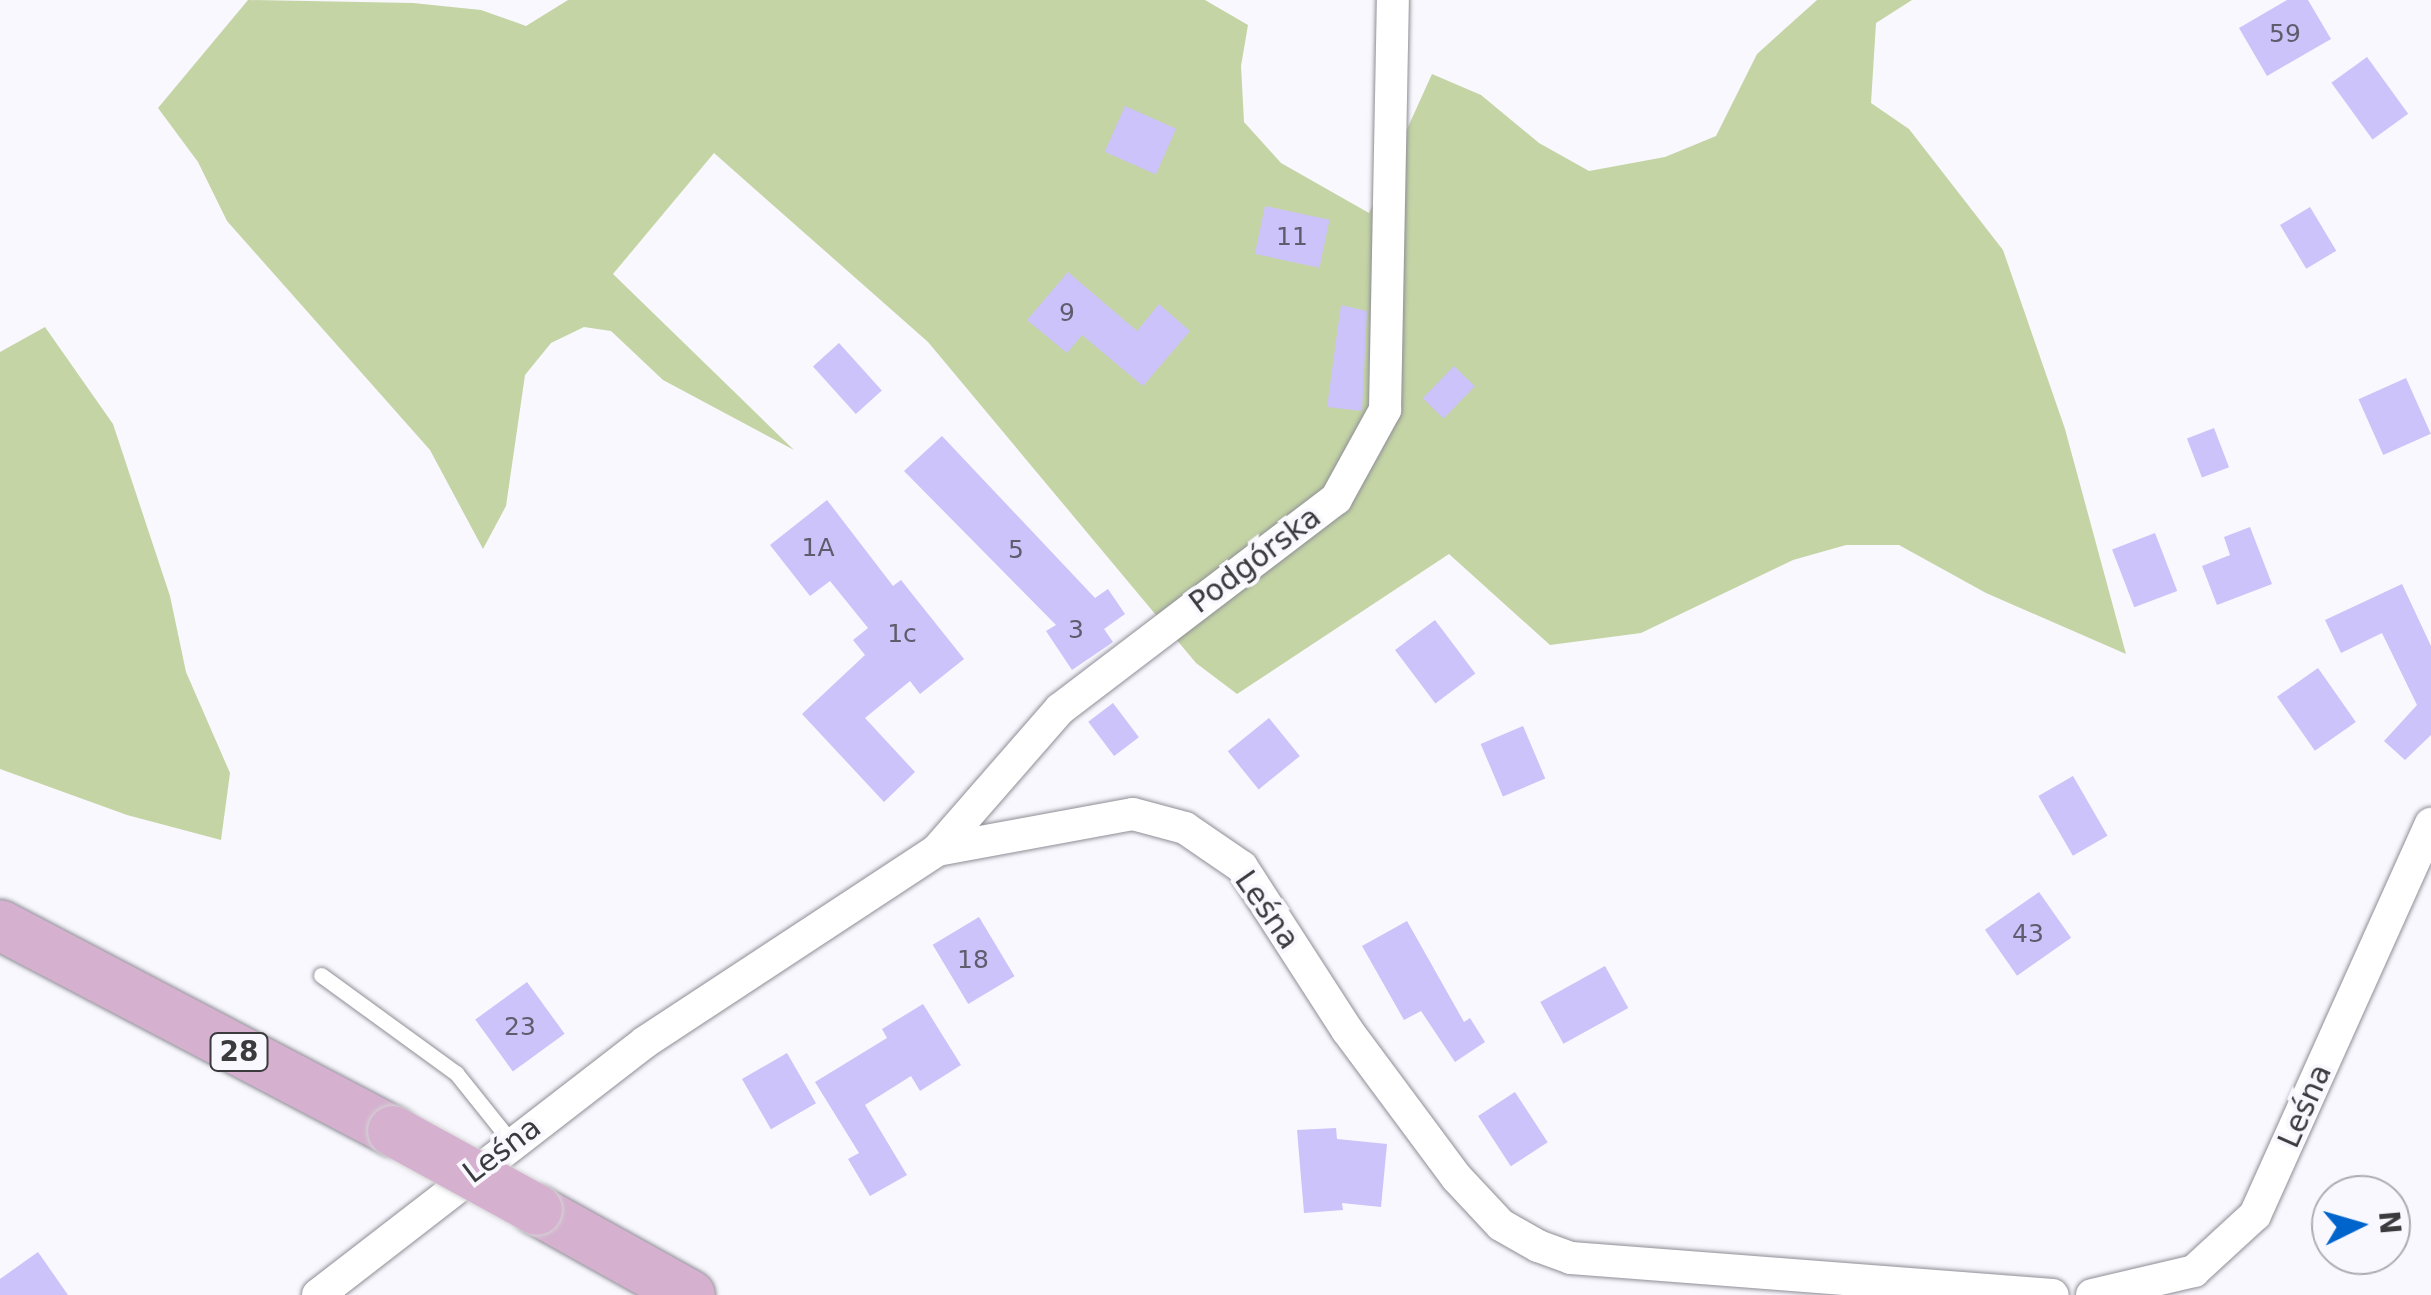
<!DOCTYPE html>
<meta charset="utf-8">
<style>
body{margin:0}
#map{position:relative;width:2431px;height:1295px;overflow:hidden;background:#f9f8fe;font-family:"DejaVu Sans",sans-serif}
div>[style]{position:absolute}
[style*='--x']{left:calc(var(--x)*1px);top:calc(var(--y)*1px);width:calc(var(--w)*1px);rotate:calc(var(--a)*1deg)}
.green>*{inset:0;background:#c4d4a5}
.building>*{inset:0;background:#cbc3f9;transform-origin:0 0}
.roads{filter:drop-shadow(0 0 2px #8e8e96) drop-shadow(0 0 2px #8e8e96)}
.service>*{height:15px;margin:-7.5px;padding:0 7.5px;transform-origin:7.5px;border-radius:7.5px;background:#fff}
.minor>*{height:32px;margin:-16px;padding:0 16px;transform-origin:16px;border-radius:16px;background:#fff}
.primary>*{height:50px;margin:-25px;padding:0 25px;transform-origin:25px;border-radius:25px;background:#d5b1cf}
.bridges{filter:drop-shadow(0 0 2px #d4d4d5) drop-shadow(0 0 2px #d4d4d5)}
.primary-bridge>*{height:50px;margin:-25px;padding:0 25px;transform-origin:25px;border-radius:25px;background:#d5b1cf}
span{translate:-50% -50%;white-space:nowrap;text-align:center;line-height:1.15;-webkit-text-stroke:8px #f9f8fe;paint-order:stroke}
.number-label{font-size:25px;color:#5f5d6d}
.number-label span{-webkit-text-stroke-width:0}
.shield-label span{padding:2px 8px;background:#f9f8fe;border:2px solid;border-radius:8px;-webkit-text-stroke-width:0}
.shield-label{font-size:28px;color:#3b3b3e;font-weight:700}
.street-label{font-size:30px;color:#3b3b3e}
.north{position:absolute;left:2311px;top:1175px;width:100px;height:100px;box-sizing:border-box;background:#f9f8fe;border:2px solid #adacb1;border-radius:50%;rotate:85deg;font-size:28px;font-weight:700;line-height:40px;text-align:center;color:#3b3b3e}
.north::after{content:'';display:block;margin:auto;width:35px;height:45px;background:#0064cd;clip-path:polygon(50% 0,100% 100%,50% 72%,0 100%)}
</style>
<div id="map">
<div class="green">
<div style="clip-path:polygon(248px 0,413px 3px,481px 10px,526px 26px,568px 0,1205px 0,1248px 25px,1241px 66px,1244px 122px,1281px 163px,1369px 213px,1432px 74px,1481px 95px,1539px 143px,1589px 171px,1665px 157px,1716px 136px,1757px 54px,1817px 0,1912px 0,1876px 23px,1871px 103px,1909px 129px,2003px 250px,2065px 429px,2126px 654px,1986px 593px,1899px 545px,1846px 545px,1793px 560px,1641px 633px,1550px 645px,1449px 554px,1237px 694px,1196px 663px,928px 342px,714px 153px,613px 274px,794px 450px,663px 380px,611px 331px,584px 327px,551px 343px,525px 375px,506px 506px,483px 549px,430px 450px,227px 221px,198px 162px,158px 108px)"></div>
<div style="clip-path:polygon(45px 327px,113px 424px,170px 596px,186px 672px,230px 773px,221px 840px,127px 815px,0 769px,0 352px)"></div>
</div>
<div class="building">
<div style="clip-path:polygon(2287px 0,2308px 0,2331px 39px,2267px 76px,2239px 28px)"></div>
<div style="left:2367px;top:57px;width:70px;height:44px;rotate:54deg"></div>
<div style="left:1125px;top:106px;width:56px;height:50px;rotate:24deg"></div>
<div style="left:1265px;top:206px;width:66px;height:49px;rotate:12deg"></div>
<div style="left:2310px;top:207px;width:51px;height:35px;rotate:59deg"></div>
<div style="clip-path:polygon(1068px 272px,1137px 331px,1159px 304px,1190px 331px,1143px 386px,1082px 335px,1067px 353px,1027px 320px)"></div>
<div style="clip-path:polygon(1341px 305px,1367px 311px,1362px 411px,1327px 407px)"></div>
<div style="left:839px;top:343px;width:64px;height:35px;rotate:48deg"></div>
<div style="left:1454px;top:366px;width:29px;height:45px;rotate:44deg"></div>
<div style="left:2406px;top:378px;width:61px;height:52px;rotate:66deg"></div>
<div style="left:2214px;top:428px;width:42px;height:29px;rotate:69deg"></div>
<div style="clip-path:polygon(942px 436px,1095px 598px,1108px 589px,1125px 614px,1104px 629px,1113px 642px,1072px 670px,1046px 631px,1056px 625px,904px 471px)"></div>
<div style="clip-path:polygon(827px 500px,893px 586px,901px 580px,964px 659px,920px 694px,910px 681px,865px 718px,915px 772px,884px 802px,802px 714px,865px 655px,853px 640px,868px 628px,830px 581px,810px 596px,770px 545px)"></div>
<div style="clip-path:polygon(2250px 527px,2272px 584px,2217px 605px,2202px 566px,2230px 555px,2224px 537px)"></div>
<div style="left:2155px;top:533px;width:62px;height:46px;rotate:69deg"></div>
<div style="clip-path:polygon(2402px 584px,2431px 646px,2431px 735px,2405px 760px,2384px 741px,2417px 705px,2382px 633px,2341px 653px,2325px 620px)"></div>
<div style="left:1435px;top:620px;width:67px;height:50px;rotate:53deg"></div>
<div style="left:2318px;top:668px;width:66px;height:50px;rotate:55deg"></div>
<div style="left:1113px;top:703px;width:43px;height:31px;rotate:53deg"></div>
<div style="left:1269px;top:718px;width:49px;height:53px;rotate:51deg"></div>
<div style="left:1523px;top:726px;width:57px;height:46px;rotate:67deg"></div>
<div style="left:2073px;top:776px;width:69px;height:40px;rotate:60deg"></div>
<div style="left:2039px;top:892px;width:56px;height:66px;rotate:55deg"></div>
<div style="left:979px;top:917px;width:69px;height:54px;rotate:59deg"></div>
<div style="clip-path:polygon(1407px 921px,1464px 1022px,1470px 1018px,1485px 1042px,1455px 1062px,1421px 1011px,1404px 1020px,1362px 946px)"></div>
<div style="left:1605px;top:966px;width:48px;height:74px;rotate:61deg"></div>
<div style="left:527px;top:982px;width:64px;height:64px;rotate:54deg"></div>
<div style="clip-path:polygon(923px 1004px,961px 1065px,920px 1091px,911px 1076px,865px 1105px,907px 1175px,870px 1196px,848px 1159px,859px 1153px,815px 1082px,887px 1038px,882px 1029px)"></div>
<div style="left:787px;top:1053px;width:58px;height:52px;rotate:60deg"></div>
<div style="left:1515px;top:1092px;width:60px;height:44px;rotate:57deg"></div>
<div style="clip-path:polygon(1336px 1128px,1337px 1139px,1387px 1144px,1381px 1207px,1342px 1203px,1343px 1210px,1304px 1213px,1297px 1130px)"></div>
<div style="clip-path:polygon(38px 1252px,68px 1295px,0 1295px,0 1279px)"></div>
</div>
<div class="roads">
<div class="service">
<div style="--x:321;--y:975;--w:167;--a:36"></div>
<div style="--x:456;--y:1073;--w:90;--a:51.3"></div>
</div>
<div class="minor">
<div style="--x:937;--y:850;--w:187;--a:-48.9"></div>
<div style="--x:1060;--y:709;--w:347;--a:-37.3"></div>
<div style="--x:1336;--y:499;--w:102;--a:-61.2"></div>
<div style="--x:1385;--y:410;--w:410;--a:-88.9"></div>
<div style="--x:318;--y:1295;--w:413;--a:-37.7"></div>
<div style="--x:645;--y:1042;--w:349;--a:-33.3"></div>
<div style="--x:937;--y:850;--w:199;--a:-10.4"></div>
<div style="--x:1133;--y:814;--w:54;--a:15.1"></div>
<div style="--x:1185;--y:828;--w:69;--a:34.4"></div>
<div style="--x:1242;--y:867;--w:194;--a:57.2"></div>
<div style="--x:1347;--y:1030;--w:184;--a:53.4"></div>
<div style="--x:1457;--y:1178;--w:64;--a:46.9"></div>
<div style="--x:1501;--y:1225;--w:43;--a:29.6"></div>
<div style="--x:1538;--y:1246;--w:35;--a:20"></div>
<div style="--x:1571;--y:1258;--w:483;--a:4.4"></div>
<div style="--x:2092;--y:1295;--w:105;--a:-13.2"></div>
<div style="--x:2194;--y:1271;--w:83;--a:-42.6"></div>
<div style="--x:2255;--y:1215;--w:429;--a:-65.8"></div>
</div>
<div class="primary">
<div style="--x:0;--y:925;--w:444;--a:27.7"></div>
<div style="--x:537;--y:1210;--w:175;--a:29.1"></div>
</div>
</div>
<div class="bridges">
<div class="primary-bridge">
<div style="--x:393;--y:1131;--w:164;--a:28.7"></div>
</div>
</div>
<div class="number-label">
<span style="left:2285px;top:34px">59</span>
<span style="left:1292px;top:237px">11</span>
<span style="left:1067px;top:313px">9</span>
<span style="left:818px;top:548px">1A</span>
<span style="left:1016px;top:550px">5</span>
<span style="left:1076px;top:630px">3</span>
<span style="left:902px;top:634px">1c</span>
<span style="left:2028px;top:934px">43</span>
<span style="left:973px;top:960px">18</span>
<span style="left:520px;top:1027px">23</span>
</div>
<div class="shield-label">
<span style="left:239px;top:1052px">28</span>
</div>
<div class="street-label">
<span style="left:1255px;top:560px;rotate:-37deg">Podgórska</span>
<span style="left:1267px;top:910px;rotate:55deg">Leśna</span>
<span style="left:2305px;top:1106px;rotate:-66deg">Leśna</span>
<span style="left:502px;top:1150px;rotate:-37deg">Leśna</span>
</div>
<div class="north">N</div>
</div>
